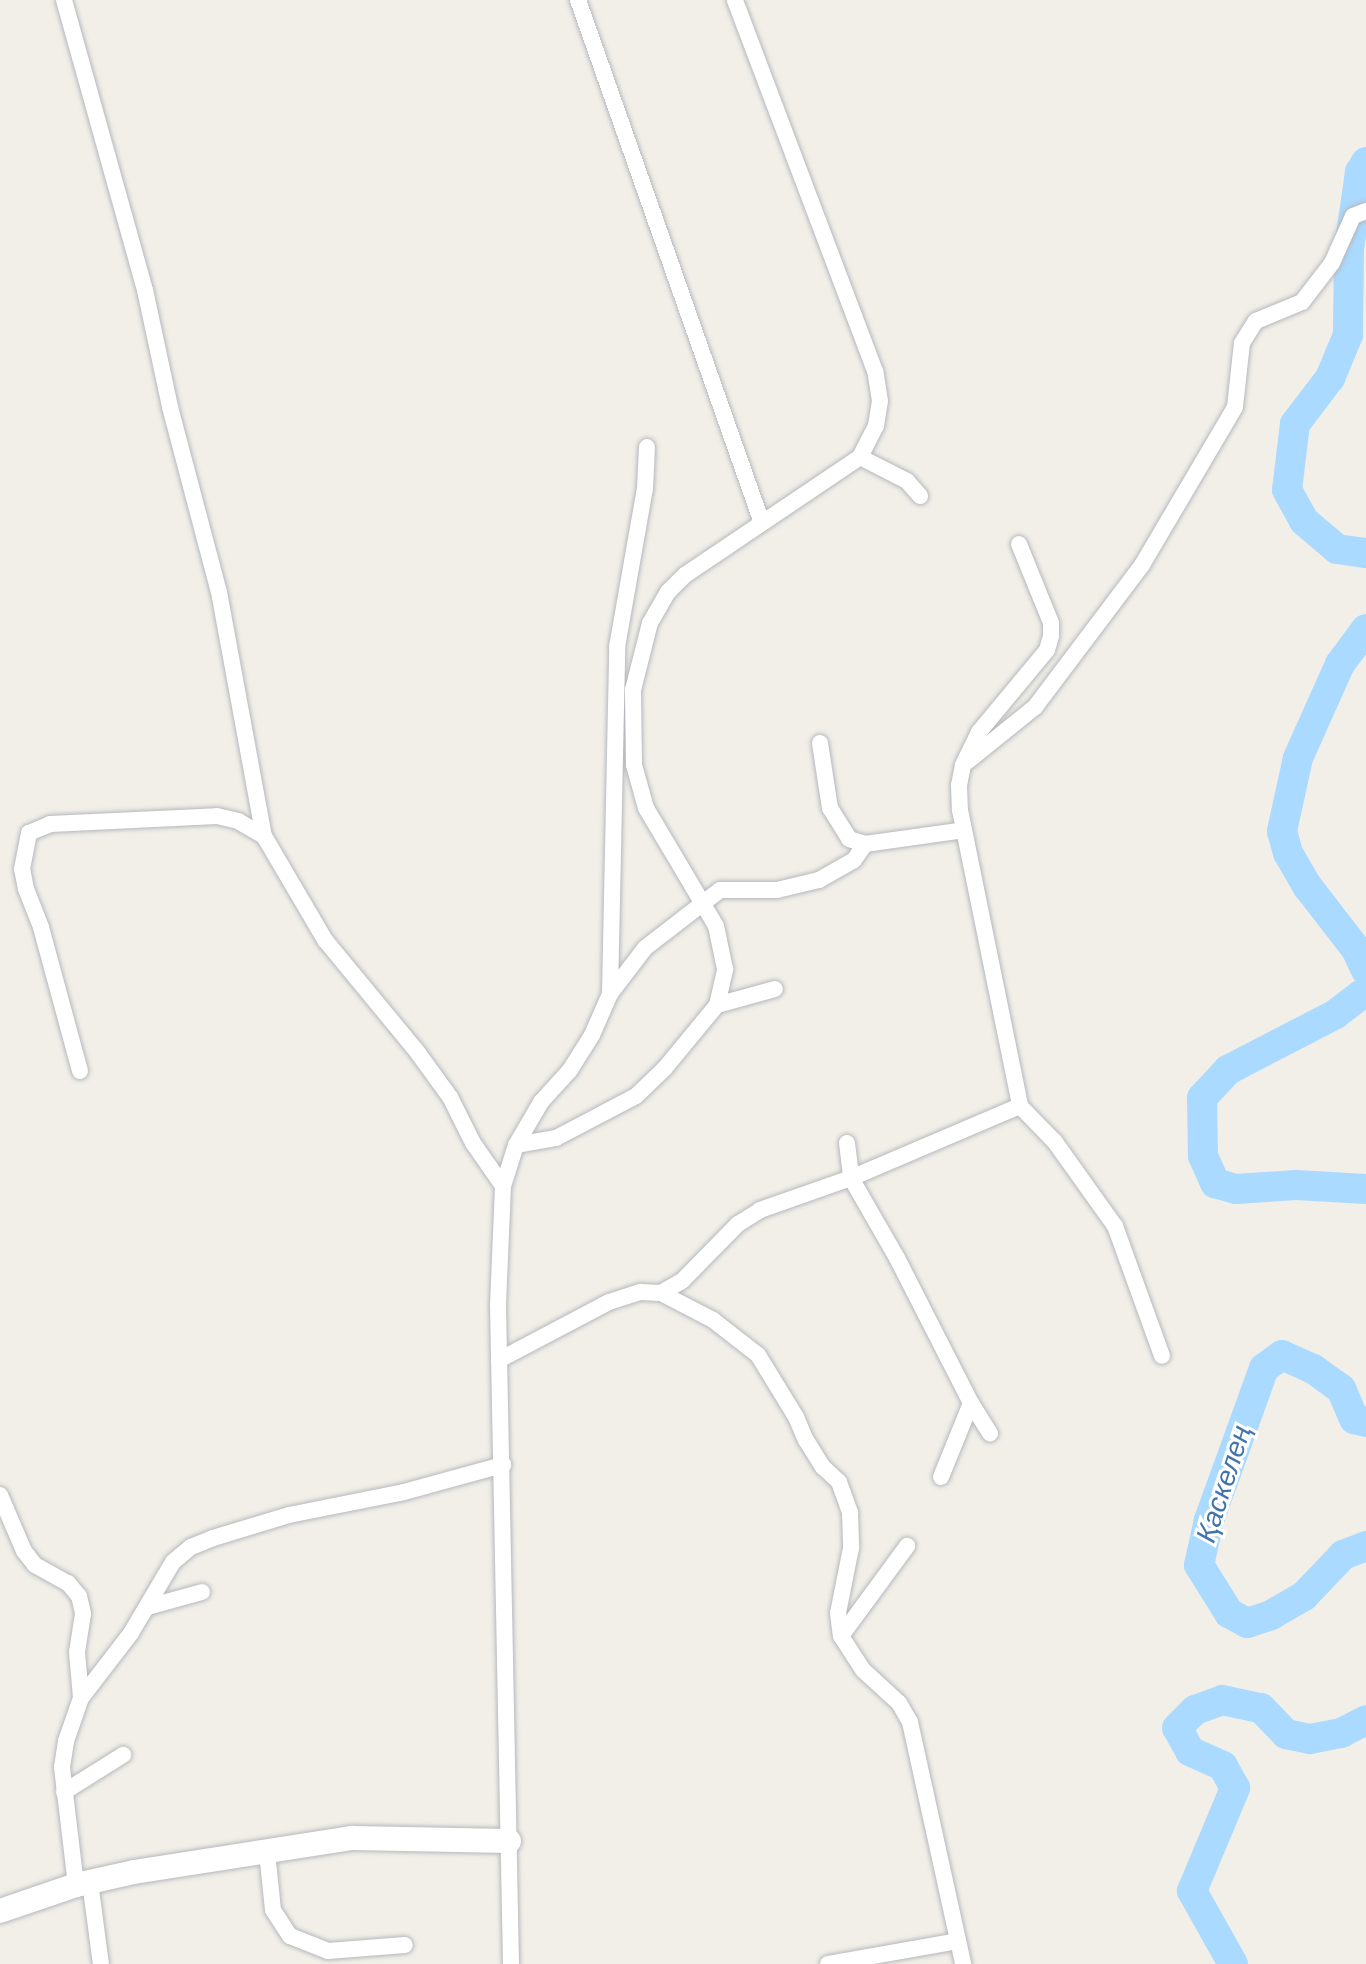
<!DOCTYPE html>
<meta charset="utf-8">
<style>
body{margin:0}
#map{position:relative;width:1366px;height:1964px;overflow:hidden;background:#f1efe8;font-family:"Work Sans",sans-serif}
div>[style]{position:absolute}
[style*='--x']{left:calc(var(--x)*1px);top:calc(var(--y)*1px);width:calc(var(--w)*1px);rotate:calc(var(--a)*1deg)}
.river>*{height:30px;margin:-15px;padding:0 15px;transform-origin:15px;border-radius:15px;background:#aadaff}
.roads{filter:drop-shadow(0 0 2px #b5b8bc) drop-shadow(0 0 2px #b5b8bc)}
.street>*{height:16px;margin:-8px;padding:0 8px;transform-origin:8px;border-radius:8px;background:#fff}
.secondary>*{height:24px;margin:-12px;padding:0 12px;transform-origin:12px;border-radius:12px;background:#fff}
span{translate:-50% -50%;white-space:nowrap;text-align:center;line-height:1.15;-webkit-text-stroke:6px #fff;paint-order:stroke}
.water-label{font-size:28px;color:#4174aa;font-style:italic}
</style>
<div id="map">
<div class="river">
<div style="--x:1366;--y:162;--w:12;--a:121"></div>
<div style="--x:1360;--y:172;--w:78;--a:98.1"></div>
<div style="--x:1349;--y:249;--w:86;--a:90.7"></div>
<div style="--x:1348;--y:335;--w:47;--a:112.7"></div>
<div style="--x:1330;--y:378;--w:58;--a:127.3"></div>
<div style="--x:1295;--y:424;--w:66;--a:96.9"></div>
<div style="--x:1287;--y:490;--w:35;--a:61"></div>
<div style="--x:1304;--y:521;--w:43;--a:40.3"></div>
<div style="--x:1337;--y:549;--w:29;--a:8"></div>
<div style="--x:1366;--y:629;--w:44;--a:126.6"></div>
<div style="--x:1340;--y:664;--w:103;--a:114.1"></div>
<div style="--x:1298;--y:758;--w:75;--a:102.4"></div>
<div style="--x:1282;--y:831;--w:23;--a:75"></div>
<div style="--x:1288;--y:853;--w:39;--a:60"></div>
<div style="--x:1308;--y:887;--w:78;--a:52.3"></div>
<div style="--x:1356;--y:949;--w:23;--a:65"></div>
<div style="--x:1366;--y:991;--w:38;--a:143"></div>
<div style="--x:1336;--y:1014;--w:122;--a:152.6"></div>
<div style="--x:1228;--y:1070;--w:38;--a:133"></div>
<div style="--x:1202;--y:1098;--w:58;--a:89"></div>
<div style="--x:1203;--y:1156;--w:30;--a:66"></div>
<div style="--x:1215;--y:1183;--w:22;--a:16"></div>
<div style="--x:1236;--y:1189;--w:60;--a:-3.8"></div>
<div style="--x:1296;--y:1185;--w:70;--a:3.3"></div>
<div style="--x:1366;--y:1422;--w:12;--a:-166"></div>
<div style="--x:1354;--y:1419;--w:33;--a:-113"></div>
<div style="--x:1341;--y:1389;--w:34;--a:-144"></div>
<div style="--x:1313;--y:1369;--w:34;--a:-156"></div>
<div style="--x:1282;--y:1355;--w:22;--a:144"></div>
<div style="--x:1264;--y:1368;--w:162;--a:109.9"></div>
<div style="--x:1209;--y:1520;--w:46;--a:102.5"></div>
<div style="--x:1199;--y:1565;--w:57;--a:58"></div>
<div style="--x:1229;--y:1613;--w:21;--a:29"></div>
<div style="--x:1247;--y:1623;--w:25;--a:-18"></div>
<div style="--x:1271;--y:1615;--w:38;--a:-30"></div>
<div style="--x:1304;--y:1596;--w:57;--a:-46.4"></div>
<div style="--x:1343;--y:1555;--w:25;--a:-21"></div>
<div style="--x:1233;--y:1964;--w:84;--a:-119.3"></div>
<div style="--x:1192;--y:1891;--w:112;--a:-67.3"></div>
<div style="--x:1235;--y:1788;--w:25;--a:-119"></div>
<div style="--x:1223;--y:1766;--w:36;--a:-156"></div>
<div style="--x:1190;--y:1751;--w:26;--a:-119"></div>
<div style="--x:1177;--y:1728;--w:25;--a:-45"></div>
<div style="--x:1195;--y:1710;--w:29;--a:-20"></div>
<div style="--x:1222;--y:1700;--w:40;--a:12"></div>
<div style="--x:1261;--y:1708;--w:36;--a:46"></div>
<div style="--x:1286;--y:1734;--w:25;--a:12"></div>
<div style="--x:1310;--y:1739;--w:32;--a:-11"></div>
<div style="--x:1341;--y:1733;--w:28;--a:-27"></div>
</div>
<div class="roads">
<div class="street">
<div style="--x:64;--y:0;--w:301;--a:74.4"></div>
<div style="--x:145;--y:290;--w:120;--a:77.9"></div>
<div style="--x:170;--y:407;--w:191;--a:75.2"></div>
<div style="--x:219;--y:592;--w:248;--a:79.6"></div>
<div style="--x:264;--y:836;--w:121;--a:59.6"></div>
<div style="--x:325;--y:940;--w:146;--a:50.5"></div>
<div style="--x:418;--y:1053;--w:54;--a:54"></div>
<div style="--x:450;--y:1097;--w:51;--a:63.4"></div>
<div style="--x:473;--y:1143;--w:52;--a:55.1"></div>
<div style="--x:578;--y:0;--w:554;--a:70.62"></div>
<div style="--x:860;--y:457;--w:53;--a:27.1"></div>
<div style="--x:907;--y:481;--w:20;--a:49"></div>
<div style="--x:1019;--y:544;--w:85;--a:67.9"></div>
<div style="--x:1051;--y:623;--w:13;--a:90"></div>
<div style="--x:1051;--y:636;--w:15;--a:106"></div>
<div style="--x:1047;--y:650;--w:107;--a:129.7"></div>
<div style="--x:979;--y:732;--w:37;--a:116"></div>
<div style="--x:963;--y:765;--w:20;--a:101"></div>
<div style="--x:959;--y:785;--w:25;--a:88"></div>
<div style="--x:960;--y:810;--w:302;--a:78.5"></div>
<div style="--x:1020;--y:1106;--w:50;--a:45.8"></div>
<div style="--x:1055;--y:1142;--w:103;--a:54.5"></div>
<div style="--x:1115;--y:1226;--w:138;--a:70.1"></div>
<div style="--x:820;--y:743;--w:66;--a:81.3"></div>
<div style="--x:830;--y:808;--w:36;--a:58"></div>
<div style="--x:849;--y:839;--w:17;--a:17"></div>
<div style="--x:865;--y:844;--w:100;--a:-8"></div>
<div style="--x:968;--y:761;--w:86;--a:-38.9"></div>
<div style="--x:1035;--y:707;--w:178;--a:-53"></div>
<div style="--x:1142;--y:565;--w:183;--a:-59.5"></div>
<div style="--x:1235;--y:407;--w:64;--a:-83.8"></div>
<div style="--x:1242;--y:343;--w:26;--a:-58"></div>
<div style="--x:1256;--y:321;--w:50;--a:-22.4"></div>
<div style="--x:1302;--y:302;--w:49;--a:-52.4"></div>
<div style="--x:1332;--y:263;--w:51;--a:-65.9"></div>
<div style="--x:1353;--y:216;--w:14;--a:-21"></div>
<div style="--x:610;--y:994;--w:347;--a:-88.8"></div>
<div style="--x:617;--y:647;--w:160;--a:-80"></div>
<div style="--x:645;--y:489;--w:42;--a:-87.3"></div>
<div style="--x:717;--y:1005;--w:60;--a:-15.4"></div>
<div style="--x:80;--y:1071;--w:149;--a:-105.2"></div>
<div style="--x:41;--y:927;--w:41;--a:-111.5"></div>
<div style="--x:26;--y:889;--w:20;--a:-101"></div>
<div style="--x:22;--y:869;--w:37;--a:-79"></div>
<div style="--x:29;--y:833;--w:23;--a:-23"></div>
<div style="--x:50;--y:824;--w:167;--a:-2.7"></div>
<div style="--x:217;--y:816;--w:22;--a:13"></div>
<div style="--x:238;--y:821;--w:30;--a:30"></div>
<div style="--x:847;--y:1143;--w:35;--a:83"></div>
<div style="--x:851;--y:1178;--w:92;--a:60.1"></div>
<div style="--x:897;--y:1258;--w:163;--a:63"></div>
<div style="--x:971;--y:1403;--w:36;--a:58"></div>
<div style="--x:516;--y:1145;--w:41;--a:-9.9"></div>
<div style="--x:556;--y:1138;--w:90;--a:-27.7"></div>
<div style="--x:636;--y:1096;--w:40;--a:-44"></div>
<div style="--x:665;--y:1068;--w:82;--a:-50.5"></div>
<div style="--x:717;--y:1005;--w:37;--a:-77"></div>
<div style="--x:725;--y:969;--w:44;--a:-101.8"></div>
<div style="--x:716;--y:926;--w:137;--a:-120.7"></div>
<div style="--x:646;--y:808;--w:45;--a:-105.6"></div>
<div style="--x:634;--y:765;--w:75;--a:-90.8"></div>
<div style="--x:633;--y:690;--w:69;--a:-75.8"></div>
<div style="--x:650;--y:623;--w:36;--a:-60"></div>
<div style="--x:668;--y:592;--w:24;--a:-45"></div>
<div style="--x:685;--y:575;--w:211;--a:-34"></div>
<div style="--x:860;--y:457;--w:35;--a:-63"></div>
<div style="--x:876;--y:426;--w:25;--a:-81"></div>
<div style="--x:880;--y:401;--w:30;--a:-99"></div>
<div style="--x:875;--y:371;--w:397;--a:-110.7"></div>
<div style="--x:661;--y:1293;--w:24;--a:-30"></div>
<div style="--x:682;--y:1281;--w:80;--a:-45.5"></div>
<div style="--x:738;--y:1224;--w:26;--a:-32"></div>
<div style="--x:760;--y:1210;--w:96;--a:-19.4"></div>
<div style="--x:851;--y:1178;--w:184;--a:-23.1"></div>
<div style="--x:499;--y:1360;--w:124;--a:-27.8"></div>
<div style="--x:609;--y:1302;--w:33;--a:-18"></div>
<div style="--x:640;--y:1292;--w:21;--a:3"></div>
<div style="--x:661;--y:1293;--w:59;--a:27.4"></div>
<div style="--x:713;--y:1320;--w:57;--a:37.9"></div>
<div style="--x:758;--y:1355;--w:73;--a:58.5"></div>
<div style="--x:796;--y:1417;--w:25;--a:67"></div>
<div style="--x:806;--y:1440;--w:32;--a:58"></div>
<div style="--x:823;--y:1467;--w:22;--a:43"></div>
<div style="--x:839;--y:1482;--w:33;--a:70"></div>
<div style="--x:850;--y:1513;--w:35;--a:88"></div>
<div style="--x:851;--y:1548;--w:66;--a:101.3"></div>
<div style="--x:838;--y:1613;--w:23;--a:83"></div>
<div style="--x:841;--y:1636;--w:40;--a:57.1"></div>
<div style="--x:863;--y:1670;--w:49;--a:42.5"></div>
<div style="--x:899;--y:1703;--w:22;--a:60"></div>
<div style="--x:910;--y:1722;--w:248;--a:77.6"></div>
<div style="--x:941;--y:1477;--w:80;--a:-67.9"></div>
<div style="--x:0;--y:1495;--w:61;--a:66.8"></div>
<div style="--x:24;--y:1551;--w:18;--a:52"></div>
<div style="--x:35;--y:1565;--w:38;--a:29"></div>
<div style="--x:68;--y:1583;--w:17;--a:50"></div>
<div style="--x:79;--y:1596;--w:18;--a:77"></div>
<div style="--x:83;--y:1614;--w:38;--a:99"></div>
<div style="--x:77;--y:1652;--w:46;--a:85"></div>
<div style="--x:148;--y:1607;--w:56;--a:-15.5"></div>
<div style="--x:841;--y:1636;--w:112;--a:-53.7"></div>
<div style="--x:64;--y:1792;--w:70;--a:-32.1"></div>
<div style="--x:267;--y:1852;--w:58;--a:84.1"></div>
<div style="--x:273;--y:1910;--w:31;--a:57"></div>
<div style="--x:290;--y:1936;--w:41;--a:21.5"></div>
<div style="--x:328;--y:1951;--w:77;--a:-4.5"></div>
<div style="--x:90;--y:1882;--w:83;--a:82.4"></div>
<div style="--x:76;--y:1885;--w:119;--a:-96.8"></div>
<div style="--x:62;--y:1767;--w:26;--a:-81"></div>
<div style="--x:66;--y:1741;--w:46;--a:-70.8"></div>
<div style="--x:81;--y:1698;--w:82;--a:-52.4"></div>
<div style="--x:131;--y:1633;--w:82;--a:-59.4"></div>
<div style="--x:173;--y:1562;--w:23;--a:-40"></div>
<div style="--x:191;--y:1547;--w:24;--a:-22"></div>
<div style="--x:213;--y:1538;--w:79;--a:-16.8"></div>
<div style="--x:289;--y:1515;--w:117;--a:-11.3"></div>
<div style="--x:404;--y:1492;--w:103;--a:-15.3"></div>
<div style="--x:511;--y:1964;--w:659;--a:-91.13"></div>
<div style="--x:498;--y:1305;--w:119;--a:-87.6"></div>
<div style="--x:503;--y:1186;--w:43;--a:-72.4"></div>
<div style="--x:516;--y:1145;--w:50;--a:-59.8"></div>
<div style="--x:541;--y:1102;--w:43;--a:-47.8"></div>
<div style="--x:570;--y:1070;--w:41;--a:-57.8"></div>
<div style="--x:592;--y:1035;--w:45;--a:-66.3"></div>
<div style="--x:610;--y:994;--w:58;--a:-52.7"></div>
<div style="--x:645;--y:948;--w:95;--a:-37.7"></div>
<div style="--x:720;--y:890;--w:57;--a:0"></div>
<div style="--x:777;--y:890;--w:43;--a:-13.4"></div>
<div style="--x:819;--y:880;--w:40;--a:-29.7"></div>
<div style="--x:854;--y:860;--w:19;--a:-55"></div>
<div style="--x:828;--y:1964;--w:132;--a:-10"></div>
</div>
<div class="secondary">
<div style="--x:0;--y:1911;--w:80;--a:-18.9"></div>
<div style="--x:76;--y:1885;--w:59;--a:-12.6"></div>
<div style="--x:134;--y:1872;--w:221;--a:-8.9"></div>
<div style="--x:352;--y:1838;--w:157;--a:1.1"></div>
</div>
</div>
<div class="water-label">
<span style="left:1224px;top:1484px;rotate:-72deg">Қаскелең</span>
</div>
</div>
